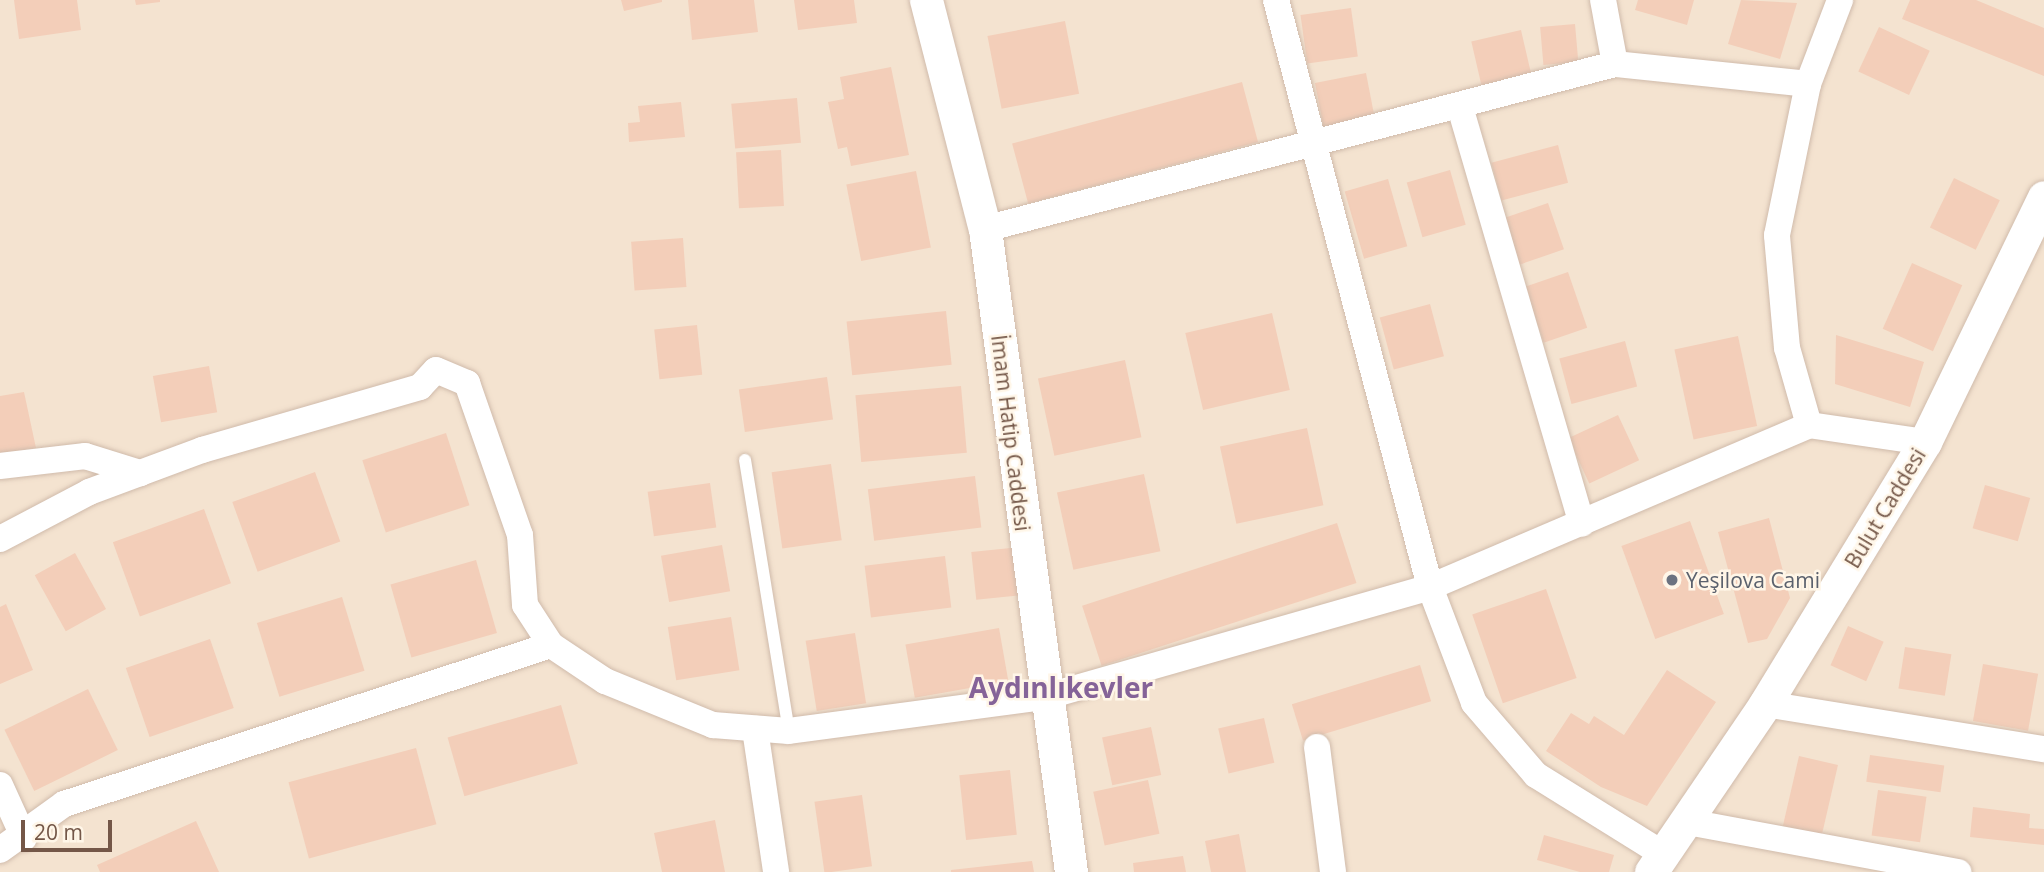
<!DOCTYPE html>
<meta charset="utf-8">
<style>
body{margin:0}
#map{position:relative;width:2044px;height:872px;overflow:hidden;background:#fdf2e2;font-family:"Open Sans",sans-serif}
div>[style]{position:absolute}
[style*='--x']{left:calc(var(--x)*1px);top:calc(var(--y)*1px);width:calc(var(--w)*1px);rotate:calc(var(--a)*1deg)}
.residential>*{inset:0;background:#f4e3d0;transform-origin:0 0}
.building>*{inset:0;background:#f3ceb9;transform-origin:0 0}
.roads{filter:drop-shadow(0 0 2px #d0bbab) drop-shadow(0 0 2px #d0bbab)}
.service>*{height:12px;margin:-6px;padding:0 6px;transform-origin:6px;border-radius:6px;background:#fff}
.minor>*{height:26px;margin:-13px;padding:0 13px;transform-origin:13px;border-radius:13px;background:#fff}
.tertiary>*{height:33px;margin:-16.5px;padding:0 16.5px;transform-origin:16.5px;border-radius:16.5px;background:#fff}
.dots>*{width:19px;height:19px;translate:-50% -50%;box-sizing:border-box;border:4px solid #fff6e8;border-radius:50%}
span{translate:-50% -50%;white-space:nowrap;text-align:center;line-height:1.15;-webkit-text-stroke:5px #fff6e8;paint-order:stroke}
.street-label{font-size:21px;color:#745748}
.worship-label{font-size:21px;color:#5b616d}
.left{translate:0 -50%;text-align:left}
.district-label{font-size:28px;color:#856398;font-weight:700}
.scale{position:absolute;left:21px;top:820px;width:91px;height:32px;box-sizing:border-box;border:4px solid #745748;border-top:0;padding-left:9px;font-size:21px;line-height:24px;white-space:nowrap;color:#745748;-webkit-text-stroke:5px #fff6e8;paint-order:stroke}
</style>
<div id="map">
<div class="residential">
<div style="left:0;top:0;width:2044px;height:872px"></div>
</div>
<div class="building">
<div style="clip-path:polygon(14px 0,77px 0,81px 30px,19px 39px)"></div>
<div style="clip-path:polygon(135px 0,160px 0,160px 2px,136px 5px)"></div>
<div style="clip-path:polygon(621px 0,662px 0,662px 2px,624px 11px)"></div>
<div style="clip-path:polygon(688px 0,754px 0,758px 32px,692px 40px)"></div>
<div style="clip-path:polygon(794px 0,854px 0,857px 23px,798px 30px)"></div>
<div style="clip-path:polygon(1638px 0,1694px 0,1687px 25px,1635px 10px)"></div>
<div style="clip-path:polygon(1741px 0,1797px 3px,1780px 59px,1728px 44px)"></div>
<div style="clip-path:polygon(1910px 0,1976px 0,2044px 28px,2044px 76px,1902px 19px)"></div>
<div style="left:1351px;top:8px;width:49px;height:51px;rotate:82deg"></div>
<div style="left:1065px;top:21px;width:74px;height:79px;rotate:79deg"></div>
<div style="left:1575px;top:24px;width:38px;height:35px;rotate:85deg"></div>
<div style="left:1879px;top:27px;width:56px;height:49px;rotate:25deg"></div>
<div style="left:1521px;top:30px;width:54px;height:51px;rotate:77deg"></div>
<div style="clip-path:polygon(891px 67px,909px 155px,851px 166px,847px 147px,838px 149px,828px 102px,844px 99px,840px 77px)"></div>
<div style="left:1366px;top:73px;width:47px;height:52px;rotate:79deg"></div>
<div style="left:1242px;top:82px;width:62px;height:238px;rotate:75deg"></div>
<div style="left:797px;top:98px;width:45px;height:66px;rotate:85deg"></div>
<div style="clip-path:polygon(681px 102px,685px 137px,629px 142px,628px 123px,640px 122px,638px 106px)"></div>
<div style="left:1558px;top:145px;width:39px;height:69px;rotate:75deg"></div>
<div style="left:781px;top:150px;width:56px;height:45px;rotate:87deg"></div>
<div style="left:1450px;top:170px;width:57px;height:45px;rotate:74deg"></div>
<div style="left:916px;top:171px;width:78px;height:71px;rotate:79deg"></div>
<div style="left:1954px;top:178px;width:51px;height:55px;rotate:26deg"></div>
<div style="left:1388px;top:179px;width:70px;height:45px;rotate:74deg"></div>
<div style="left:1548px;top:203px;width:49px;height:47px;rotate:71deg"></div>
<div style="left:683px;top:238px;width:49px;height:52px;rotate:86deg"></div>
<div style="left:1912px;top:263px;width:55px;height:72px;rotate:24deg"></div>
<div style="left:1568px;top:272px;width:59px;height:46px;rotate:71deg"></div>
<div style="left:1430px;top:304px;width:54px;height:52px;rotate:75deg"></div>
<div style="left:946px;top:311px;width:54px;height:100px;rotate:84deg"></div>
<div style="left:1272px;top:313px;width:79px;height:89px;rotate:77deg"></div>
<div style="left:697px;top:325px;width:50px;height:43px;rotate:84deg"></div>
<div style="clip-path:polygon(1836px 335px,1924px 362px,1910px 407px,1835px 384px)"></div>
<div style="left:1738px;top:336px;width:92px;height:65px;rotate:78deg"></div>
<div style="left:1625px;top:341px;width:47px;height:68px;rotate:75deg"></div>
<div style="left:1125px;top:360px;width:79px;height:89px;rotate:78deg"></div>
<div style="left:209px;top:366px;width:47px;height:57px;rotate:80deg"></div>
<div style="left:827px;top:377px;width:43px;height:89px;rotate:82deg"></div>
<div style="left:961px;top:386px;width:67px;height:106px;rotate:85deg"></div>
<div style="clip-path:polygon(24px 392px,36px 448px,0 455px,0 396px)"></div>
<div style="left:1618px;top:415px;width:50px;height:55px;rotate:65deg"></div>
<div style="left:1307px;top:428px;width:79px;height:89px;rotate:78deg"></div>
<div style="left:446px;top:433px;width:76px;height:88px;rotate:72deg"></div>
<div style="left:831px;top:464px;width:77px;height:60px;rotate:82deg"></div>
<div style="left:315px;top:472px;width:74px;height:88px;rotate:70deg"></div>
<div style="left:1144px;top:474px;width:79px;height:89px;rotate:78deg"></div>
<div style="left:975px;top:476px;width:52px;height:108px;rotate:83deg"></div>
<div style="left:710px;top:483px;width:45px;height:63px;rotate:82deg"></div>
<div style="left:1985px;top:485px;width:47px;height:45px;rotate:16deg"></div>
<div style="left:204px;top:509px;width:79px;height:97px;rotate:70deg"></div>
<div style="clip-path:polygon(1769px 518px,1790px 598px,1767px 639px,1748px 643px,1718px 532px)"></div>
<div style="left:1690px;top:521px;width:99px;height:73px;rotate:70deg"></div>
<div style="left:1337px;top:523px;width:63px;height:268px;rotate:72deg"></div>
<div style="left:722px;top:545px;width:47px;height:62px;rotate:80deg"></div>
<div style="left:1020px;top:547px;width:48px;height:49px;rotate:84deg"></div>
<div style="left:75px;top:553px;width:64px;height:46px;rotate:61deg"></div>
<div style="left:945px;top:556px;width:52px;height:81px;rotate:83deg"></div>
<div style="left:476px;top:560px;width:76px;height:89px;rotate:74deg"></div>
<div style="left:1546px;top:589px;width:94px;height:78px;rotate:71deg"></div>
<div style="left:342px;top:597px;width:77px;height:89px;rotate:73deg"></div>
<div style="clip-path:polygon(6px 604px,33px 670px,0 684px,0 607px)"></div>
<div style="left:731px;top:617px;width:54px;height:64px;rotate:81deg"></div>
<div style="left:1848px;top:626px;width:39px;height:43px;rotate:24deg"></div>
<div style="left:999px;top:628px;width:54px;height:95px;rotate:80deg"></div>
<div style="left:855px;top:633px;width:71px;height:50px;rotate:81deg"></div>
<div style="left:210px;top:639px;width:73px;height:89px;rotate:71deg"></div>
<div style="left:1905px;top:647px;width:47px;height:42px;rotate:9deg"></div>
<div style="left:1983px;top:664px;width:56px;height:58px;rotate:10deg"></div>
<div style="left:1420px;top:665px;width:38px;height:134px;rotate:73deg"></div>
<div style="clip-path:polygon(1667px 670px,1716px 702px,1647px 806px,1601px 787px,1546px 751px,1571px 713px,1589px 724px,1594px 716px,1624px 735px)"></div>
<div style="left:88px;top:689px;width:68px;height:93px;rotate:64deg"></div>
<div style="left:561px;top:705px;width:61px;height:118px;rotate:74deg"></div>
<div style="left:1264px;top:718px;width:46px;height:47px;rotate:77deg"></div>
<div style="left:1151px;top:727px;width:49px;height:50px;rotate:78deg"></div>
<div style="left:416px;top:748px;width:79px;height:132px;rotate:75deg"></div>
<div style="left:1870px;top:755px;width:75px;height:27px;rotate:8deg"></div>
<div style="left:1799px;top:756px;width:40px;height:78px;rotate:13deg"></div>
<div style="left:1010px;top:770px;width:65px;height:51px;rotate:84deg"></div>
<div style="left:1148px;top:780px;width:55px;height:56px;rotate:78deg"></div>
<div style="left:1878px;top:790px;width:49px;height:46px;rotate:8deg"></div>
<div style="left:862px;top:795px;width:72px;height:48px;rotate:82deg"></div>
<div style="clip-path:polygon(1973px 807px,2030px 814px,2029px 828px,2044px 829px,2044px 845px,1970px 837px)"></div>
<div style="clip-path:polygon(715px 820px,725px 872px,662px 872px,654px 833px)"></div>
<div style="clip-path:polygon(196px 821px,219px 872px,100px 872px,97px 865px)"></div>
<div style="clip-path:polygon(1239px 834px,1246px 872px,1211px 872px,1205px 841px)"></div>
<div style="clip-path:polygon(1544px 835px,1614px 855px,1609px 872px,1580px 872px,1537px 860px)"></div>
<div style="clip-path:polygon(1183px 856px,1186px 872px,1134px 872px,1133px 863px)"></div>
<div style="clip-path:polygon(1032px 861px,1034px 872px,951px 872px,951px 870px)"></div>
</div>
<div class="roads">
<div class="service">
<div style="--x:745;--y:460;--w:275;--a:80.8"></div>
</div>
<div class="minor">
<div style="--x:1276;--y:0;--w:607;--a:75.3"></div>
<div style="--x:1430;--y:587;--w:124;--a:69.2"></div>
<div style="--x:1474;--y:703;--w:95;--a:49.3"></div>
<div style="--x:1536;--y:775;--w:150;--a:31.9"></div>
<div style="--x:1603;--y:0;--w:65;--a:79.4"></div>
<div style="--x:1460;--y:107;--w:434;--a:73.7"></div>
<div style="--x:985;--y:229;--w:651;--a:-14.68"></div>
<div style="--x:1615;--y:64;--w:194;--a:5.9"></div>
<div style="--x:1809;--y:425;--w:80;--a:-105.9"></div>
<div style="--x:1787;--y:348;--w:113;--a:-95.1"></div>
<div style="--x:1777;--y:235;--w:154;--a:-78.4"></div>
<div style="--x:1808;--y:84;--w:90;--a:-69.1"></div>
<div style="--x:0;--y:466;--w:86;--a:-6.7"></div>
<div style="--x:85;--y:456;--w:58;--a:17.2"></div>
<div style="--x:0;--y:539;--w:101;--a:-27.8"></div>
<div style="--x:89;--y:492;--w:121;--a:-20.4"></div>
<div style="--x:202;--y:450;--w:227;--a:-16.1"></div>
<div style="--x:420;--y:387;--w:23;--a:-47"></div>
<div style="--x:436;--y:370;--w:34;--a:23"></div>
<div style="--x:467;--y:383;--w:161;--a:70.8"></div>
<div style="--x:520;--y:535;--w:70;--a:85.9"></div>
<div style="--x:525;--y:605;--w:48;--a:57"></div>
<div style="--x:551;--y:645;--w:65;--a:33.7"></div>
<div style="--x:605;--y:681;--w:117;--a:22.2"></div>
<div style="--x:713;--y:725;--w:76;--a:4.5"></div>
<div style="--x:789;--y:731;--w:258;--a:-7.6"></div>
<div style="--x:1045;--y:697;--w:400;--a:-15.9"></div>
<div style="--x:1430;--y:587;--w:412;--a:-23.1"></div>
<div style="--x:1809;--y:425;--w:117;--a:8.3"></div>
<div style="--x:1765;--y:704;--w:283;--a:9.2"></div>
<div style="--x:755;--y:729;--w:145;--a:81.6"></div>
<div style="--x:1317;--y:747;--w:126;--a:82.7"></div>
<div style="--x:0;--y:785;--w:58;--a:65.6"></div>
<div style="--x:1688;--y:822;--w:275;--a:10.5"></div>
<div style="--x:0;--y:850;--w:79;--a:-35.7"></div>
<div style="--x:64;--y:804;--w:512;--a:-18.08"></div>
</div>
<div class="tertiary">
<div style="--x:926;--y:0;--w:236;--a:75.6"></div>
<div style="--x:985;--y:229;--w:649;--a:82.38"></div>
<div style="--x:1651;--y:872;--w:203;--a:-55.8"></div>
<div style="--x:1765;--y:704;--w:307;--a:-58.6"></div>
<div style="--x:1925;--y:442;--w:272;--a:-64.1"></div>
</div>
</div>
<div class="dots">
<div style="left:1672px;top:580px;background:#6b7280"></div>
</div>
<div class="street-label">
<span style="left:1011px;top:433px;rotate:83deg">İmam Hatip Caddesi</span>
<span style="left:1885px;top:508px;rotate:-59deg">Bulut Caddesi</span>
</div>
<div class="worship-label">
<span class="left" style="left:1686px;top:580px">Yeşilova Cami</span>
</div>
<div class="district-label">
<span style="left:1061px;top:687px">Aydınlıkevler</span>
</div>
<div class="scale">20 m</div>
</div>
